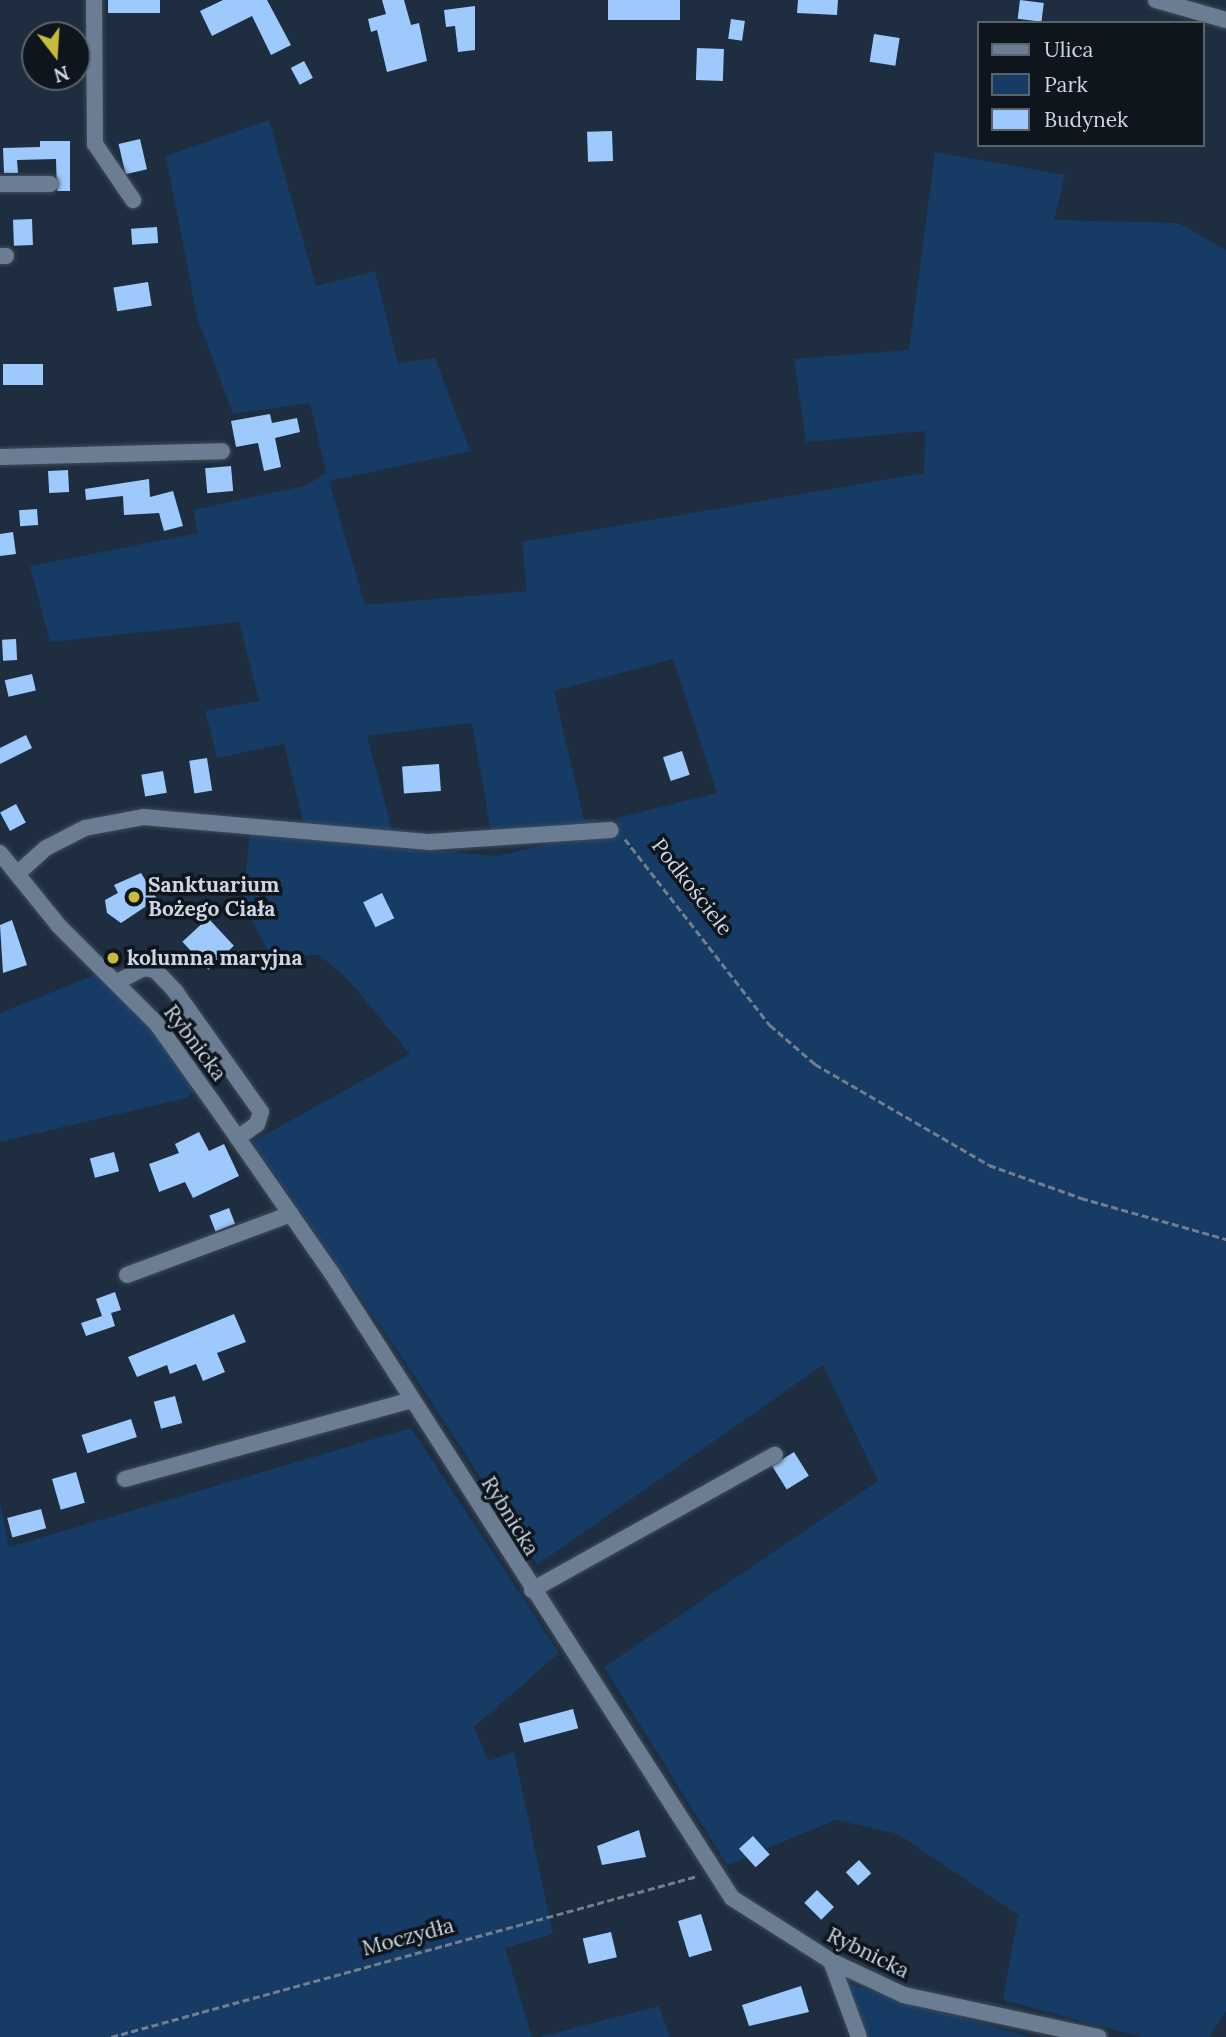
<!DOCTYPE html>
<meta charset="utf-8">
<style>
body{margin:0}
#map{position:relative;width:1226px;height:2037px;overflow:hidden;background:#1e2d3f;font-family:Lora,serif}
div>[style]{position:absolute}
[style*='--x']{left:calc(var(--x)*1px);top:calc(var(--y)*1px);width:calc(var(--w)*1px);rotate:calc(var(--a)*1deg)}
.green>*{inset:0;background:#163b65}
.building>*{inset:0;background:#9ec9fd;transform-origin:0 0}
.path>*{height:2.5px;margin-top:-1.25px;transform-origin:0;background:repeating-linear-gradient(90deg,#727e8d 0 7px,transparent 0 10.5px)}
.roads{filter:drop-shadow(0 0 2px #3e4b5a) drop-shadow(0 0 2px #3e4b5a)}
.minor>*{height:16px;margin:-8px;padding:0 8px;transform-origin:8px;border-radius:8px;background:#6b7d92}
.dots>*{width:19px;height:19px;translate:-50% -50%;box-sizing:border-box;border:4px solid #0e151d;border-radius:50%}
span{translate:-50% -50%;white-space:nowrap;text-align:center;line-height:1.15;-webkit-text-stroke:7px #0e151d;paint-order:stroke}
.poi-label{font-size:21px;color:#cdd6e2;font-weight:700}
.left{translate:0 -50%;text-align:left}
.street-label{font-size:21px;color:#cdd6e2}
.legend{position:absolute;left:977px;top:21px;width:228px;height:126px;box-sizing:border-box;background:#0e151d;border:2px solid #5a626c;margin:0;padding:9px 12px;list-style:none;font-size:21px;color:#cdd6e2}
.legend li{display:flex;align-items:center;gap:14px;height:35px}
.legend b{width:35px;border:2px solid #5a626c}
.north{position:absolute;left:21px;top:21px;width:70px;height:70px;box-sizing:border-box;background:#0e151d;border:2px solid #5a626c;border-radius:50%;rotate:163deg;font-size:19px;font-weight:700;line-height:28px;text-align:center;color:#cdd6e2}
.north::after{content:'';display:block;margin:auto;width:24px;height:32px;background:#c7bb3b;clip-path:polygon(50% 0,100% 100%,50% 72%,0 100%)}
</style>
<div id="map">
<div class="green">
<div style="clip-path:polygon(269px 120px,316px 286px,375px 271px,398px 363px,435px 358px,470px 451px,329px 481px,365px 605px,527px 591px,522px 542px,924px 473px,925px 431px,806px 442px,794px 359px,909px 350px,935px 152px,1065px 175px,1054px 220px,1178px 223px,1226px 250px,1226px 2011px,1209px 2037px,1141px 2037px,1003px 2000px,1018px 1915px,898px 1834px,836px 1820px,727px 1865px,604px 1667px,878px 1481px,823px 1365px,537px 1565px,404px 1360px,252px 1142px,410px 1054px,346px 977px,319px 955px,272px 957px,242px 904px,250px 834px,497px 856px,617px 827px,617px 818px,717px 793px,673px 659px,554px 691px,584px 819px,600px 819px,590px 824px,492px 838px,472px 723px,367px 736px,392px 829px,446px 835px,304px 825px,284px 744px,217px 758px,205px 711px,259px 701px,239px 622px,50px 642px,30px 566px,198px 533px,193px 510px,308px 485px,326px 472px,310px 403px,233px 414px,197px 317px,166px 156px)"></div>
<div style="clip-path:polygon(99px 973px,116px 984px,199px 1089px,186px 1098px,0 1142px,0 1013px)"></div>
<div style="clip-path:polygon(411px 1428px,559px 1653px,474px 1727px,488px 1761px,514px 1752px,553px 1934px,505px 1948px,532px 2037px,0 2037px,0 1503px,9px 1547px)"></div>
<div style="clip-path:polygon(845px 1983px,1030px 2037px,867px 2037px)"></div>
<div style="clip-path:polygon(659px 2006px,670px 2037px,539px 2037px)"></div>
</div>
<div class="building">
<div style="left:108px;top:0;width:52px;height:13px"></div>
<div style="clip-path:polygon(223px 0,267px 0,291px 45px,271px 55px,252px 16px,212px 36px,200px 11px)"></div>
<div style="clip-path:polygon(382px 0,404px 0,411px 25px,419px 23px,427px 61px,387px 72px,377px 30px,371px 32px,368px 19px,386px 14px)"></div>
<div style="left:608px;top:0;width:72px;height:20px"></div>
<div style="clip-path:polygon(798px 0,838px 0,837px 15px,797px 13px)"></div>
<div style="left:1020px;top:0;width:24px;height:19px;rotate:7deg"></div>
<div style="clip-path:polygon(475px 6px,475px 50px,458px 52px,455px 26px,446px 27px,444px 10px)"></div>
<div style="left:731px;top:19px;width:14px;height:20px;rotate:8deg"></div>
<div style="left:874px;top:34px;width:26px;height:28px;rotate:9deg"></div>
<div style="left:697px;top:48px;width:27px;height:32px;rotate:2deg"></div>
<div style="left:304px;top:61px;width:19px;height:15px;rotate:62deg"></div>
<div style="left:612px;top:131px;width:30px;height:25px;rotate:88deg"></div>
<div style="left:140px;top:139px;width:31px;height:22px;rotate:77deg"></div>
<div style="clip-path:polygon(40px 141px,70px 141px,70px 191px,57px 191px,56px 159px,17px 160px,18px 173px,4px 173px,3px 148px,40px 147px)"></div>
<div style="left:32px;top:219px;width:26px;height:19px;rotate:88deg"></div>
<div style="left:157px;top:227px;width:16px;height:26px;rotate:86deg"></div>
<div style="left:148px;top:282px;width:24px;height:35px;rotate:81deg"></div>
<div style="left:3px;top:364px;width:40px;height:21px"></div>
<div style="clip-path:polygon(270px 414px,272px 423px,297px 418px,300px 432px,275px 438px,281px 467px,264px 471px,258px 443px,236px 447px,231px 421px)"></div>
<div style="left:231px;top:466px;width:25px;height:26px;rotate:85deg"></div>
<div style="left:68px;top:470px;width:22px;height:20px;rotate:87deg"></div>
<div style="clip-path:polygon(149px 479px,150px 497px,173px 491px,183px 526px,164px 531px,159px 513px,124px 515px,123px 496px,86px 500px,85px 489px)"></div>
<div style="left:37px;top:509px;width:16px;height:18px;rotate:86deg"></div>
<div style="clip-path:polygon(13px 532px,16px 554px,0 556px,0 534px)"></div>
<div style="left:16px;top:639px;width:21px;height:14px;rotate:87deg"></div>
<div style="left:32px;top:674px;width:17px;height:28px;rotate:77deg"></div>
<div style="clip-path:polygon(26px 735px,32px 748px,0 764px,0 748px)"></div>
<div style="left:682px;top:751px;width:25px;height:20px;rotate:72deg"></div>
<div style="left:207px;top:758px;width:33px;height:18px;rotate:81deg"></div>
<div style="left:439px;top:764px;width:27px;height:37px;rotate:86deg"></div>
<div style="left:163px;top:771px;width:22px;height:22px;rotate:80deg"></div>
<div style="left:16px;top:804px;width:21px;height:18px;rotate:62deg"></div>
<div style="clip-path:polygon(141px 873px,157px 899px,121px 923px,107px 913px,105px 900px,118px 893px,114px 885px)"></div>
<div style="left:382px;top:893px;width:28px;height:21px;rotate:64deg"></div>
<div style="left:208px;top:918px;width:38px;height:35px;rotate:47deg"></div>
<div style="clip-path:polygon(12px 920px,27px 965px,3px 973px,0 925px)"></div>
<div style="clip-path:polygon(199px 1132px,209px 1151px,224px 1144px,239px 1176px,193px 1198px,185px 1182px,159px 1192px,149px 1164px,179px 1153px,175px 1144px)"></div>
<div style="left:114px;top:1152px;width:20px;height:25px;rotate:75deg"></div>
<div style="left:229px;top:1208px;width:17px;height:21px;rotate:69deg"></div>
<div style="clip-path:polygon(115px 1292px,121px 1310px,111px 1313px,115px 1326px,86px 1336px,81px 1323px,102px 1316px,96px 1299px)"></div>
<div style="clip-path:polygon(234px 1314px,246px 1342px,217px 1353px,225px 1372px,203px 1381px,196px 1364px,170px 1374px,167px 1365px,137px 1377px,128px 1357px)"></div>
<div style="left:175px;top:1396px;width:28px;height:22px;rotate:75deg"></div>
<div style="left:131px;top:1419px;width:19px;height:52px;rotate:72deg"></div>
<div style="left:794px;top:1452px;width:28px;height:26px;rotate:58deg"></div>
<div style="left:76px;top:1472px;width:32px;height:25px;rotate:74deg"></div>
<div style="left:41px;top:1509px;width:20px;height:35px;rotate:75deg"></div>
<div style="left:573px;top:1709px;width:20px;height:56px;rotate:75deg"></div>
<div style="clip-path:polygon(639px 1830px,646px 1857px,602px 1865px,597px 1846px)"></div>
<div style="left:753px;top:1836px;width:25px;height:19px;rotate:48deg"></div>
<div style="left:859px;top:1860px;width:18px;height:18px;rotate:47deg"></div>
<div style="left:817px;top:1890px;width:24px;height:18px;rotate:45deg"></div>
<div style="left:701px;top:1914px;width:38px;height:24px;rotate:73deg"></div>
<div style="left:611px;top:1932px;width:26px;height:29px;rotate:77deg"></div>
<div style="clip-path:polygon(801px 1986px,809px 2012px,749px 2026px,742px 2005px)"></div>
</div>
<div class="path">
<div style="--x:625;--y:839;--w:236;--a:52.1"></div>
<div style="--x:770;--y:1025;--w:60;--a:40.9"></div>
<div style="--x:815;--y:1064;--w:201;--a:30.1"></div>
<div style="--x:989;--y:1165;--w:98;--a:19.7"></div>
<div style="--x:1081;--y:1198;--w:151;--a:15.8"></div>
<div style="--x:111;--y:2037;--w:608;--a:-15.36"></div>
</div>
<div class="roads">
<div class="minor">
<div style="--x:94;--y:0;--w:144;--a:89.6"></div>
<div style="--x:95;--y:144;--w:68;--a:55.8"></div>
<div style="--x:1156;--y:0;--w:73;--a:15.9"></div>
<div style="--x:0;--y:184;--w:50;--a:0"></div>
<div style="--x:0;--y:256;--w:6;--a:0"></div>
<div style="--x:0;--y:457;--w:222;--a:-1.5"></div>
<div style="--x:0;--y:853;--w:92;--a:51.1"></div>
<div style="--x:58;--y:925;--w:140;--a:45"></div>
<div style="--x:157;--y:1024;--w:95;--a:54.5"></div>
<div style="--x:212;--y:1101;--w:208;--a:55.2"></div>
<div style="--x:331;--y:1272;--w:743;--a:57.36"></div>
<div style="--x:732;--y:1898;--w:117;--a:32.5"></div>
<div style="--x:831;--y:1961;--w:81;--a:25"></div>
<div style="--x:904;--y:1995;--w:199;--a:12.2"></div>
<div style="--x:17;--y:874;--w:39;--a:-42"></div>
<div style="--x:46;--y:848;--w:44;--a:-27.1"></div>
<div style="--x:85;--y:828;--w:59;--a:-10.7"></div>
<div style="--x:143;--y:817;--w:288;--a:5"></div>
<div style="--x:430;--y:842;--w:181;--a:-3.8"></div>
<div style="--x:119;--y:981;--w:27;--a:-28"></div>
<div style="--x:143;--y:968;--w:12;--a:9"></div>
<div style="--x:155;--y:970;--w:29;--a:46"></div>
<div style="--x:175;--y:991;--w:148;--a:54.6"></div>
<div style="--x:261;--y:1112;--w:13;--a:108"></div>
<div style="--x:257;--y:1124;--w:24;--a:144"></div>
<div style="--x:127;--y:1275;--w:175;--a:-20.4"></div>
<div style="--x:125;--y:1479;--w:298;--a:-15.4"></div>
<div style="--x:532;--y:1590;--w:278;--a:-29.1"></div>
<div style="--x:831;--y:1961;--w:81;--a:69.8"></div>
</div>
</div>
<div class="dots">
<div style="left:134px;top:897px;background:#c7bb3b"></div>
<div style="left:113px;top:958px;background:#c7bb3b"></div>
</div>
<div class="poi-label">
<span class="left" style="left:148px;top:897px">Sanktuarium<br>Bożego Ciała</span>
<span class="left" style="left:127px;top:958px">kolumna maryjna</span>
</div>
<div class="street-label">
<span style="left:692px;top:887px;rotate:52deg">Podkościele</span>
<span style="left:195px;top:1043px;rotate:53deg">Rybnicka</span>
<span style="left:510px;top:1516px;rotate:58deg">Rybnicka</span>
<span style="left:408px;top:1937px;rotate:-15deg">Moczydła</span>
<span style="left:868px;top:1953px;rotate:26deg">Rybnicka</span>
</div>
<ul class="legend">
<li><b style="height:9px;background:#6b7d92"></b>Ulica</li>
<li><b style="height:19px;background:#163b65"></b>Park</li>
<li><b style="height:19px;background:#9ec9fd"></b>Budynek</li>
</ul>
<div class="north">N</div>
</div>
